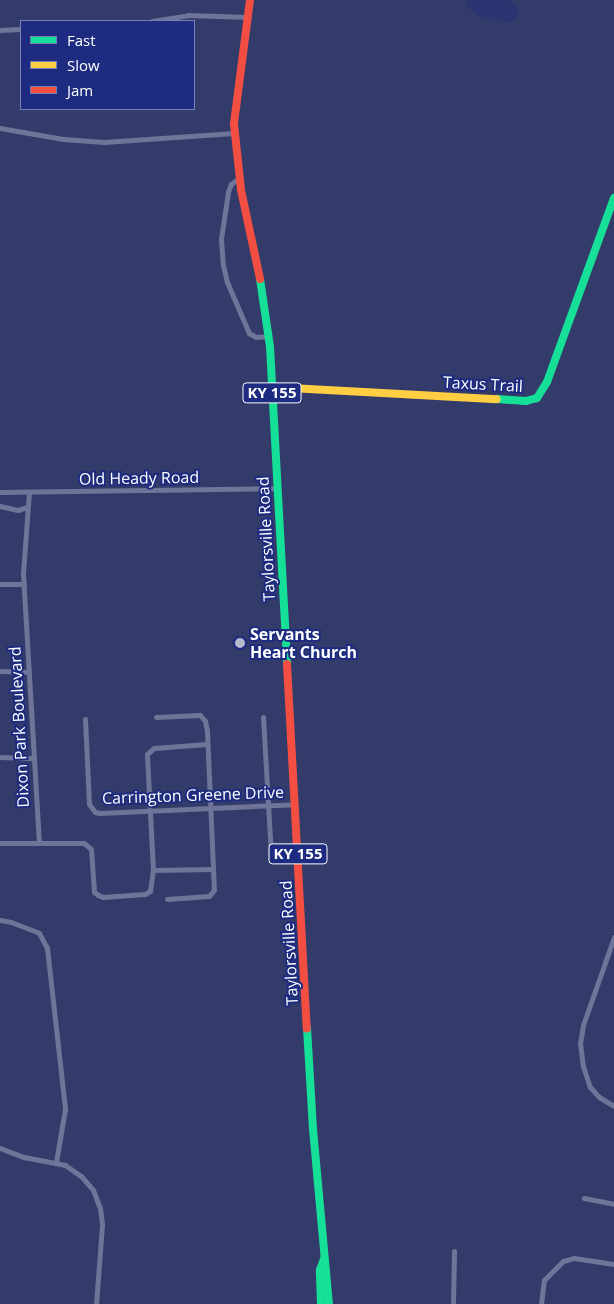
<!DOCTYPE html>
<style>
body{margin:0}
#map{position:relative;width:614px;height:1304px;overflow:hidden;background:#333b6a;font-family:"Open Sans",sans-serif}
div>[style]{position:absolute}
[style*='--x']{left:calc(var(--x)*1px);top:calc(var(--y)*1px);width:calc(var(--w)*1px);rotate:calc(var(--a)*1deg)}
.water>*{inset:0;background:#2a3572}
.street>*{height:5px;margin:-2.5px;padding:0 2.5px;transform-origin:2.5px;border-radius:2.5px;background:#6e7598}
.fast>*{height:8px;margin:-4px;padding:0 4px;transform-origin:4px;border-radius:4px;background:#16e098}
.slow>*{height:8px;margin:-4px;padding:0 4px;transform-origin:4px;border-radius:4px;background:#ffcf43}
.jam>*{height:8px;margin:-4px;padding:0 4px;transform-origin:4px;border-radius:4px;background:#f24e42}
.dots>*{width:14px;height:14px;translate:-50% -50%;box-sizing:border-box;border:2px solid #1d2c80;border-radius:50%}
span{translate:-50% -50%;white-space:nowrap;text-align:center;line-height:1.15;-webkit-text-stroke:4px #1d2c80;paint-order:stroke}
.shield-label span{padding:1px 4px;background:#1d2c80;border:1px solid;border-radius:4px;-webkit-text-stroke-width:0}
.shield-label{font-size:15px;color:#fff;font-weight:700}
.street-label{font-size:16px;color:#fff}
.poi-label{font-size:16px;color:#fff;font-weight:700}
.left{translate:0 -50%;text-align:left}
.legend{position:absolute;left:20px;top:20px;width:175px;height:90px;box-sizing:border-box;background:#1d2c80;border:1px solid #7780b3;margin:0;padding:6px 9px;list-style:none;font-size:15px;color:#fff}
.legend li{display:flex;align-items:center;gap:10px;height:25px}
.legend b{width:25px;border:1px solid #7780b3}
</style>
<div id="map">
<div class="water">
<div style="clip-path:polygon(467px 0,509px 0,515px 4px,518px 11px,517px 16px,513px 21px,504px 22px,479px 16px,467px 7px)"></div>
</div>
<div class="street">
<div style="--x:152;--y:21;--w:36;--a:-9"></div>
<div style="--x:188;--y:15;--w:60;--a:1.9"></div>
<div style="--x:0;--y:30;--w:21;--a:-3"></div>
<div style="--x:0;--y:128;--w:64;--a:9.9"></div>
<div style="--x:63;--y:139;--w:41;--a:4.2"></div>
<div style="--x:104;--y:142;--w:130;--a:-4"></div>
<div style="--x:239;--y:178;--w:10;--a:143"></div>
<div style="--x:231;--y:184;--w:9;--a:111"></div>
<div style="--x:228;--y:192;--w:48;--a:98.5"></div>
<div style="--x:221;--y:239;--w:26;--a:86"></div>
<div style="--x:223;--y:265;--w:17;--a:77"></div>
<div style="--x:227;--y:282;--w:56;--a:66.7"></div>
<div style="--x:249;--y:333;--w:8;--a:30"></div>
<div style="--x:256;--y:337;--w:13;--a:-4"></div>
<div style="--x:0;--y:492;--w:277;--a:-0.8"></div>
<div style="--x:29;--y:492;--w:82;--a:94.2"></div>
<div style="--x:23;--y:574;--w:267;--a:86.6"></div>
<div style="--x:0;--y:506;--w:18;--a:13"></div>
<div style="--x:18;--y:510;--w:9;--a:-18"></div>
<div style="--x:0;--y:584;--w:24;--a:0"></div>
<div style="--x:0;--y:671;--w:28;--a:2"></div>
<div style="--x:156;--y:717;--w:44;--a:-2.6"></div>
<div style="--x:200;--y:715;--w:8;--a:50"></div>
<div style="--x:205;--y:721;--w:10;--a:79"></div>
<div style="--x:207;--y:731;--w:159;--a:87.5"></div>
<div style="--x:214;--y:890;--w:8;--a:130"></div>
<div style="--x:209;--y:896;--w:42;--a:175.9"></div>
<div style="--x:263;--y:717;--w:140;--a:86.7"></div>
<div style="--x:85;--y:719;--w:85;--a:87.3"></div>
<div style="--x:89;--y:804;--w:10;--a:53"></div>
<div style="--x:95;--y:812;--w:5;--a:11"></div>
<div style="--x:100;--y:813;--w:195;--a:-2.6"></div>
<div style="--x:0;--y:757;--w:33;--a:2"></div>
<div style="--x:0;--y:843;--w:84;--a:0"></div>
<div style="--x:84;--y:843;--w:9;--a:41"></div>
<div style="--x:91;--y:849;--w:43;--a:86"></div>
<div style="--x:94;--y:892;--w:5;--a:37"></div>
<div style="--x:98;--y:895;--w:5;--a:22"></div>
<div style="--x:103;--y:897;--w:42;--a:-4.1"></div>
<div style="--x:145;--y:894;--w:6;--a:-31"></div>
<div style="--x:150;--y:891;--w:21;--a:-82"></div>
<div style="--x:153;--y:870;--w:116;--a:-93"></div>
<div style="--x:147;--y:754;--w:9;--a:-41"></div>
<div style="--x:154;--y:748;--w:53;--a:-4.3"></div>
<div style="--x:153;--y:870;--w:60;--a:-1"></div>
<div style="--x:0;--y:920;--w:11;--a:10"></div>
<div style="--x:11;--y:922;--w:30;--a:21"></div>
<div style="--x:39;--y:933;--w:17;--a:62"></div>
<div style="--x:47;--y:948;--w:162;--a:83.6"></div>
<div style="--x:65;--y:1109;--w:54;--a:99.6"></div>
<div style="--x:614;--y:937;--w:93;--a:109.4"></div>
<div style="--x:583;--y:1025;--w:18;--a:99"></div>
<div style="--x:580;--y:1043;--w:23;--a:83"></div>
<div style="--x:583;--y:1066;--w:22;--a:72"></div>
<div style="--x:590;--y:1087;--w:13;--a:48"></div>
<div style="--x:599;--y:1097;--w:17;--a:31"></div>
<div style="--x:0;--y:1148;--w:26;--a:21"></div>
<div style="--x:24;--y:1157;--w:42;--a:11"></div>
<div style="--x:65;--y:1165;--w:19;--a:35"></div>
<div style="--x:81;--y:1176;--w:18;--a:49"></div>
<div style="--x:93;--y:1190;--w:19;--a:69"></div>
<div style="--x:100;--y:1208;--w:17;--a:83"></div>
<div style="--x:102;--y:1225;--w:79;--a:94.3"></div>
<div style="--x:584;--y:1198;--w:31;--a:11"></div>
<div style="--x:453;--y:1304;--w:53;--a:-88.9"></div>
<div style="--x:541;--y:1304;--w:24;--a:-83"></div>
<div style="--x:544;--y:1280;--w:27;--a:-45"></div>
<div style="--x:563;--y:1261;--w:11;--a:-15"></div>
<div style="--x:574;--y:1258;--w:40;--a:8.5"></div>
</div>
<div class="fast">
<div style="--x:260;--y:279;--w:69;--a:81.6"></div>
<div style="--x:270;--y:347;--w:317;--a:86.9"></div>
<div style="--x:497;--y:399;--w:29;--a:4"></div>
<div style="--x:526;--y:401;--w:11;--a:-15"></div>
<div style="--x:537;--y:398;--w:19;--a:-58"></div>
<div style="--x:547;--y:382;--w:196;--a:-70"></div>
<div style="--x:307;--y:1028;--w:101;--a:86.6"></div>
<div style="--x:313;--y:1129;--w:176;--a:84.8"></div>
<div style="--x:321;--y:1304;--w:34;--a:-92"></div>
<div style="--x:320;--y:1270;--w:12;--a:-70"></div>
</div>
<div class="slow">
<div style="--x:272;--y:387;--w:225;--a:3.1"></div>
</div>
<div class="jam">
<div style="--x:250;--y:0;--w:125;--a:97.4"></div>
<div style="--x:234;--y:124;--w:66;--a:83.9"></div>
<div style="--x:241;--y:190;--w:91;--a:77.9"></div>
<div style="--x:287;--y:664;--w:365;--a:86.9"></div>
</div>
<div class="dots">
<div style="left:240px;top:643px;background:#b8bacb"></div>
</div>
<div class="shield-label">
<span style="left:272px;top:393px">KY 155</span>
<span style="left:298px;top:854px">KY 155</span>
</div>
<div class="street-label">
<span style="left:483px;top:384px;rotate:3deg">Taxus Trail</span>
<span style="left:139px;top:478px;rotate:-1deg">Old Heady Road</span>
<span style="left:266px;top:539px;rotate:-93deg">Taylorsville Road</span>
<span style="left:19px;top:727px;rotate:-93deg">Dixon Park Boulevard</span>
<span style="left:193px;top:795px;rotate:-2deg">Carrington Greene Drive</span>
<span style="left:289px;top:943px;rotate:-93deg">Taylorsville Road</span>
</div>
<div class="poi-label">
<span class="left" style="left:250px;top:643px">Servants<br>Heart Church</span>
</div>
<ul class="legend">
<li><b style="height:6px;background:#16e098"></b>Fast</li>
<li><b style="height:6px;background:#ffcf43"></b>Slow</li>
<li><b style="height:6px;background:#f24e42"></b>Jam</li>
</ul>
</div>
